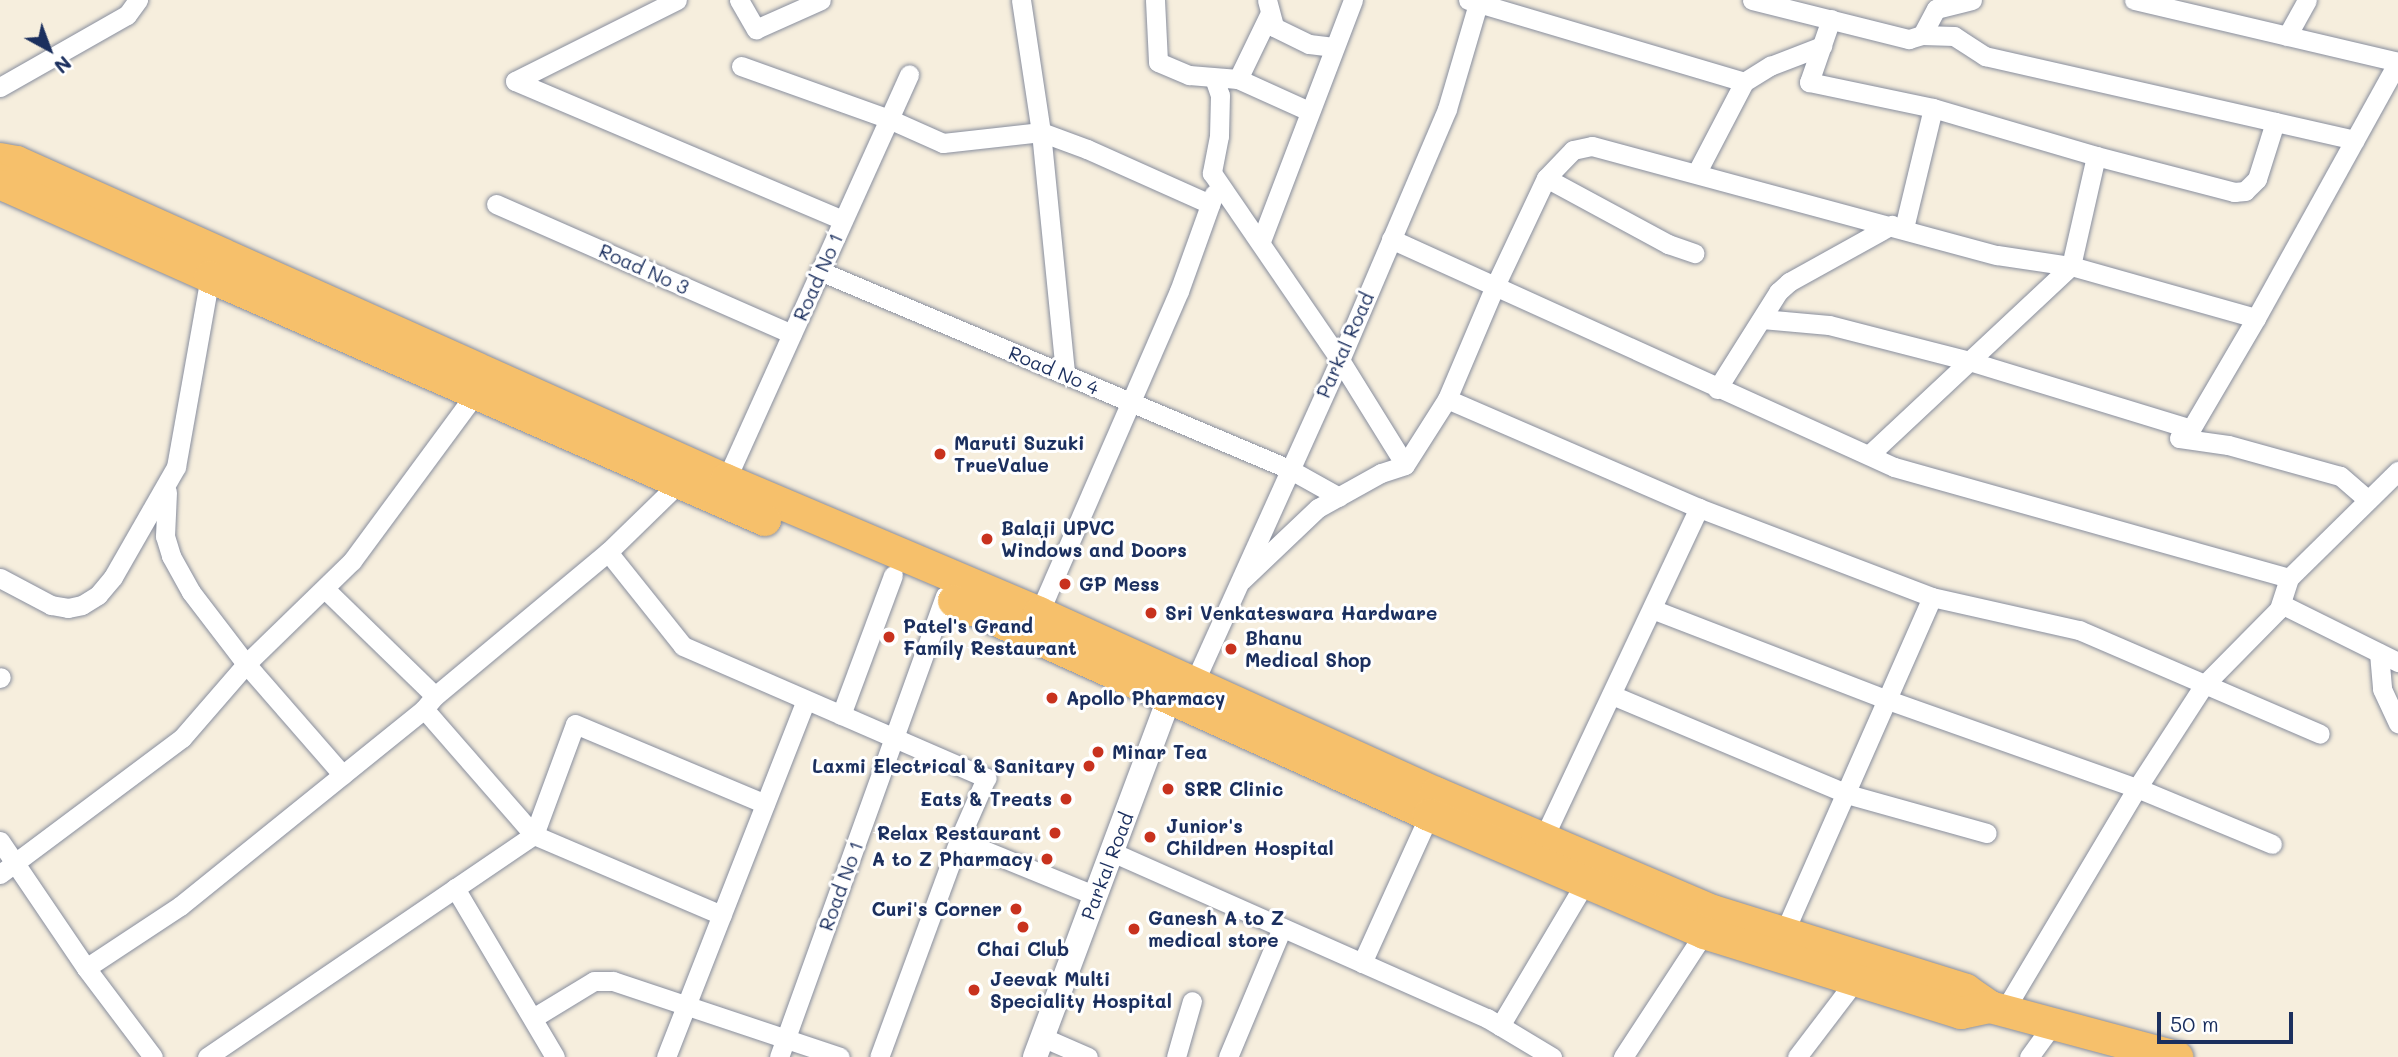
<!DOCTYPE html>
<style>
body{margin:0}
#map{position:relative;width:2398px;height:1057px;overflow:hidden;background:#f6eedd;font-family:Mali,sans-serif}
div>[style]{position:absolute}
[style*='--x']{left:calc(var(--x)*1px);top:calc(var(--y)*1px);width:calc(var(--w)*1px);rotate:calc(var(--a)*1deg)}
.roads{filter:drop-shadow(0 0 2px #888e9e) drop-shadow(0 0 2px #888e9e)}
.minor>*{height:19px;margin:-9.5px;padding:0 9.5px;transform-origin:9.5px;border-radius:9.5px;background:#fff}
.tertiary>*{height:24px;margin:-12px;padding:0 12px;transform-origin:12px;border-radius:12px;background:#fff}
.trunk>*{height:32px;margin:-16px;padding:0 16px;transform-origin:16px;border-radius:16px;background:#f6c06b}
.dots>*{width:19px;height:19px;translate:-50% -50%;box-sizing:border-box;border:4px solid #fff;border-radius:50%}
span{translate:-50% -50%;white-space:nowrap;text-align:center;line-height:1.15;-webkit-text-stroke:6px #fff;paint-order:stroke}
.street-label{font-size:19px;color:#1b2f5e}
.poi-label{font-size:19px;color:#1b2f5e;font-weight:700}
.left{translate:0 -50%;text-align:left}
.right{translate:-100% -50%;text-align:right}
.north{position:absolute;left:14px;top:14px;width:70px;height:70px;-webkit-text-stroke:5px #fff;paint-order:stroke;rotate:139deg;font-size:19px;font-weight:700;line-height:28px;text-align:center;color:#1b2f5e}
.north::after{content:'';display:block;margin:auto;width:24px;height:32px;background:#1b2f5e;clip-path:polygon(50% 0,100% 100%,50% 72%,0 100%)}
.scale{position:absolute;left:2157px;top:1012px;width:136px;height:32px;box-sizing:border-box;border:4px solid #1b2f5e;border-top:0;padding-left:9px;font-size:21px;line-height:24px;white-space:nowrap;color:#1b2f5e;-webkit-text-stroke:5px #fff;paint-order:stroke}
</style>
<div id="map">
<div class="roads">
<div class="minor">
<div style="--x:739;--y:0;--w:34;--a:60"></div>
<div style="--x:756;--y:29;--w:71;--a:-24"></div>
<div style="--x:1021;--y:0;--w:134;--a:81.4"></div>
<div style="--x:1041;--y:132;--w:243;--a:84.3"></div>
<div style="--x:1155;--y:0;--w:62;--a:87.2"></div>
<div style="--x:1158;--y:62;--w:34;--a:23"></div>
<div style="--x:1189;--y:75;--w:49;--a:4.7"></div>
<div style="--x:1238;--y:79;--w:78;--a:24.3"></div>
<div style="--x:1267;--y:0;--w:28;--a:75"></div>
<div style="--x:1274;--y:27;--w:39;--a:26"></div>
<div style="--x:1309;--y:44;--w:25;--a:7"></div>
<div style="--x:1468;--y:0;--w:288;--a:16.5"></div>
<div style="--x:1752;--y:0;--w:162;--a:14"></div>
<div style="--x:1909;--y:39;--w:14;--a:-17"></div>
<div style="--x:1922;--y:35;--w:30;--a:-62"></div>
<div style="--x:1936;--y:9;--w:37;--a:-14"></div>
<div style="--x:2134;--y:0;--w:271;--a:13.2"></div>
<div style="--x:1831;--y:19;--w:67;--a:109.2"></div>
<div style="--x:1809;--y:82;--w:127;--a:11.8"></div>
<div style="--x:1933;--y:108;--w:170;--a:16.4"></div>
<div style="--x:2096;--y:156;--w:113;--a:102.8"></div>
<div style="--x:2071;--y:266;--w:192;--a:15.7"></div>
<div style="--x:1922;--y:35;--w:32;--a:2"></div>
<div style="--x:1954;--y:36;--w:37;--a:33"></div>
<div style="--x:1985;--y:56;--w:379;--a:12.8"></div>
<div style="--x:2287;--y:36;--w:41;--a:-60.9"></div>
<div style="--x:741;--y:66;--w:157;--a:19.7"></div>
<div style="--x:889;--y:119;--w:59;--a:24"></div>
<div style="--x:943;--y:143;--w:99;--a:-6.4"></div>
<div style="--x:1041;--y:132;--w:49;--a:20.3"></div>
<div style="--x:1087;--y:149;--w:135;--a:24.1"></div>
<div style="--x:1214;--y:78;--w:18;--a:71"></div>
<div style="--x:1220;--y:95;--w:41;--a:91.4"></div>
<div style="--x:1219;--y:136;--w:38;--a:101"></div>
<div style="--x:1212;--y:173;--w:227;--a:55.6"></div>
<div style="--x:1340;--y:360;--w:123;--a:58.2"></div>
<div style="--x:1405;--y:465;--w:78;--a:-57.5"></div>
<div style="--x:1447;--y:399;--w:123;--a:-67"></div>
<div style="--x:1495;--y:286;--w:119;--a:-64.7"></div>
<div style="--x:1546;--y:178;--w:39;--a:-46"></div>
<div style="--x:1573;--y:150;--w:19;--a:-12"></div>
<div style="--x:1592;--y:146;--w:419;--a:15.1"></div>
<div style="--x:1997;--y:255;--w:75;--a:8.5"></div>
<div style="--x:1238;--y:79;--w:71;--a:-64.2"></div>
<div style="--x:515;--y:81;--w:356;--a:23"></div>
<div style="--x:515;--y:81;--w:181;--a:-26.6"></div>
<div style="--x:0;--y:87;--w:146;--a:-29.6"></div>
<div style="--x:127;--y:15;--w:19;--a:-54"></div>
<div style="--x:2096;--y:156;--w:143;--a:14.6"></div>
<div style="--x:2234;--y:192;--w:11;--a:-5"></div>
<div style="--x:2245;--y:191;--w:17;--a:-45"></div>
<div style="--x:2257;--y:179;--w:60;--a:-72.5"></div>
<div style="--x:1697;--y:172;--w:102;--a:-62.4"></div>
<div style="--x:1744;--y:82;--w:31;--a:-32"></div>
<div style="--x:1770;--y:66;--w:56;--a:-21"></div>
<div style="--x:1546;--y:178;--w:139;--a:28.4"></div>
<div style="--x:1668;--y:244;--w:28;--a:19"></div>
<div style="--x:496;--y:204;--w:323;--a:23.7"></div>
<div style="--x:1904;--y:228;--w:123;--a:-76.4"></div>
<div style="--x:1391;--y:239;--w:552;--a:24.38"></div>
<div style="--x:1894;--y:467;--w:410;--a:15.7"></div>
<div style="--x:1261;--y:241;--w:258;--a:-69.1"></div>
<div style="--x:820;--y:271;--w:509;--a:22.89"></div>
<div style="--x:1289;--y:469;--w:57;--a:29.2"></div>
<div style="--x:1762;--y:319;--w:67;--a:5.1"></div>
<div style="--x:1829;--y:325;--w:145;--a:14.4"></div>
<div style="--x:1969;--y:361;--w:232;--a:17"></div>
<div style="--x:1717;--y:389;--w:115;--a:-57.8"></div>
<div style="--x:1778;--y:292;--w:15;--a:-42"></div>
<div style="--x:1789;--y:282;--w:118;--a:-29"></div>
<div style="--x:1447;--y:399;--w:275;--a:23.4"></div>
<div style="--x:1699;--y:508;--w:249;--a:20.9"></div>
<div style="--x:1932;--y:597;--w:151;--a:12.7"></div>
<div style="--x:2079;--y:630;--w:262;--a:23.3"></div>
<div style="--x:1870;--y:454;--w:275;--a:-43.1"></div>
<div style="--x:726;--y:480;--w:445;--a:-65.7"></div>
<div style="--x:167;--y:492;--w:44;--a:92.6"></div>
<div style="--x:165;--y:536;--w:21;--a:73"></div>
<div style="--x:171;--y:556;--w:41;--a:60.9"></div>
<div style="--x:191;--y:592;--w:91;--a:52.6"></div>
<div style="--x:246;--y:664;--w:147;--a:48.9"></div>
<div style="--x:2368;--y:500;--w:37;--a:-139"></div>
<div style="--x:2340;--y:476;--w:116;--a:-164.5"></div>
<div style="--x:2228;--y:445;--w:49;--a:-171.9"></div>
<div style="--x:2179;--y:438;--w:15;--a:-37"></div>
<div style="--x:2191;--y:429;--w:129;--a:-59.6"></div>
<div style="--x:2256;--y:318;--w:293;--a:-61"></div>
<div style="--x:608;--y:552;--w:120;--a:51.4"></div>
<div style="--x:683;--y:646;--w:331;--a:23.5"></div>
<div style="--x:986;--y:778;--w:68;--a:113.5"></div>
<div style="--x:959;--y:840;--w:231;--a:110.2"></div>
<div style="--x:0;--y:578;--w:58;--a:27.9"></div>
<div style="--x:51;--y:605;--w:17;--a:10"></div>
<div style="--x:68;--y:608;--w:14;--a:-12"></div>
<div style="--x:82;--y:605;--w:19;--a:-32"></div>
<div style="--x:98;--y:595;--w:23;--a:-50"></div>
<div style="--x:113;--y:577;--w:127;--a:-60.2"></div>
<div style="--x:176;--y:467;--w:193;--a:-79.9"></div>
<div style="--x:1242;--y:580;--w:105;--a:-43.5"></div>
<div style="--x:1318;--y:508;--w:72;--a:-29.1"></div>
<div style="--x:1381;--y:473;--w:25;--a:-18"></div>
<div style="--x:325;--y:589;--w:153;--a:44.2"></div>
<div style="--x:2281;--y:604;--w:131;--a:26.4"></div>
<div style="--x:1652;--y:609;--w:253;--a:21.1"></div>
<div style="--x:1888;--y:700;--w:264;--a:19.5"></div>
<div style="--x:2137;--y:788;--w:146;--a:22.5"></div>
<div style="--x:1039;--y:613;--w:351;--a:-66.5"></div>
<div style="--x:1179;--y:291;--w:103;--a:-70.2"></div>
<div style="--x:2379;--y:653;--w:36;--a:85"></div>
<div style="--x:2382;--y:689;--w:38;--a:65"></div>
<div style="--x:0;--y:678;--w:1;--a:-45"></div>
<div style="--x:1194;--y:683;--w:354;--a:-65.7"></div>
<div style="--x:1340;--y:360;--w:273;--a:-66.9"></div>
<div style="--x:1447;--y:109;--w:114;--a:-73.6"></div>
<div style="--x:1612;--y:695;--w:255;--a:22.8"></div>
<div style="--x:1847;--y:794;--w:145;--a:15.6"></div>
<div style="--x:424;--y:709;--w:167;--a:48.9"></div>
<div style="--x:534;--y:835;--w:204;--a:23.1"></div>
<div style="--x:841;--y:715;--w:149;--a:-69.6"></div>
<div style="--x:1543;--y:839;--w:366;--a:-64.8"></div>
<div style="--x:959;--y:840;--w:148;--a:22.2"></div>
<div style="--x:0;--y:841;--w:153;--a:55.9"></div>
<div style="--x:86;--y:968;--w:111;--a:53"></div>
<div style="--x:1112;--y:852;--w:410;--a:23.9"></div>
<div style="--x:1487;--y:1018;--w:76;--a:31"></div>
<div style="--x:0;--y:874;--w:227;--a:-36.8"></div>
<div style="--x:182;--y:738;--w:98;--a:-49.1"></div>
<div style="--x:246;--y:664;--w:148;--a:-44.2"></div>
<div style="--x:352;--y:561;--w:207;--a:-53.6"></div>
<div style="--x:455;--y:888;--w:196;--a:59.4"></div>
<div style="--x:1783;--y:935;--w:369;--a:-66.2"></div>
<div style="--x:1362;--y:963;--w:162;--a:-65.6"></div>
<div style="--x:86;--y:968;--w:113;--a:-33.4"></div>
<div style="--x:180;--y:906;--w:314;--a:-38.9"></div>
<div style="--x:424;--y:709;--w:17;--a:-50"></div>
<div style="--x:435;--y:696;--w:225;--a:-39.8"></div>
<div style="--x:608;--y:552;--w:98;--a:-44.2"></div>
<div style="--x:2004;--y:1011;--w:260;--a:-59.2"></div>
<div style="--x:2137;--y:788;--w:123;--a:-57"></div>
<div style="--x:2204;--y:685;--w:107;--a:-45.4"></div>
<div style="--x:2279;--y:609;--w:33;--a:-72"></div>
<div style="--x:2289;--y:578;--w:153;--a:-44.5"></div>
<div style="--x:533;--y:1018;--w:71;--a:-31.2"></div>
<div style="--x:594;--y:981;--w:19;--a:0"></div>
<div style="--x:613;--y:981;--w:239;--a:18.5"></div>
<div style="--x:1500;--y:1026;--w:166;--a:-59.3"></div>
<div style="--x:1042;--y:1037;--w:50;--a:23.5"></div>
<div style="--x:207;--y:1057;--w:395;--a:-34.2"></div>
<div style="--x:534;--y:835;--w:118;--a:-69.7"></div>
<div style="--x:575;--y:724;--w:206;--a:22.8"></div>
<div style="--x:666;--y:1057;--w:383;--a:-68.6"></div>
<div style="--x:779;--y:1057;--w:490;--a:-70.2"></div>
<div style="--x:1176;--y:1057;--w:58;--a:-74.1"></div>
<div style="--x:1228;--y:1057;--w:140;--a:-67.3"></div>
<div style="--x:1623;--y:1057;--w:148;--a:-56.8"></div>
<div style="--x:1797;--y:1057;--w:96;--a:-52.7"></div>
<div style="--x:2029;--y:1057;--w:41;--a:-54"></div>
</div>
<div class="tertiary">
<div style="--x:1035;--y:1057;--w:400;--a:-69.5"></div>
</div>
<div class="trunk">
<div style="--x:0;--y:159;--w:17;--a:10"></div>
<div style="--x:17;--y:162;--w:777;--a:24.16"></div>
<div style="--x:726;--y:480;--w:340;--a:23"></div>
<div style="--x:1039;--y:613;--w:436;--a:24.4"></div>
<div style="--x:1436;--y:793;--w:301;--a:23.1"></div>
<div style="--x:1713;--y:911;--w:265;--a:17.3"></div>
<div style="--x:1966;--y:990;--w:29;--a:35"></div>
<div style="--x:1990;--y:1007;--w:194;--a:15"></div>
<div style="--x:0;--y:180;--w:8;--a:45"></div>
<div style="--x:6;--y:186;--w:223;--a:24"></div>
<div style="--x:210;--y:277;--w:606;--a:23.65"></div>
<div style="--x:954;--y:601;--w:521;--a:24.25"></div>
<div style="--x:1429;--y:815;--w:299;--a:23.2"></div>
<div style="--x:1704;--y:933;--w:269;--a:17.3"></div>
<div style="--x:1961;--y:1013;--w:30;--a:-12"></div>
</div>
</div>
<div class="dots">
<div style="left:940px;top:454px;background:#c8321e"></div>
<div style="left:987px;top:539px;background:#c8321e"></div>
<div style="left:1065px;top:584px;background:#c8321e"></div>
<div style="left:1151px;top:613px;background:#c8321e"></div>
<div style="left:889px;top:637px;background:#c8321e"></div>
<div style="left:1231px;top:649px;background:#c8321e"></div>
<div style="left:1052px;top:698px;background:#c8321e"></div>
<div style="left:1098px;top:752px;background:#c8321e"></div>
<div style="left:1089px;top:766px;background:#c8321e"></div>
<div style="left:1168px;top:789px;background:#c8321e"></div>
<div style="left:1066px;top:799px;background:#c8321e"></div>
<div style="left:1055px;top:833px;background:#c8321e"></div>
<div style="left:1150px;top:837px;background:#c8321e"></div>
<div style="left:1047px;top:859px;background:#c8321e"></div>
<div style="left:1016px;top:909px;background:#c8321e"></div>
<div style="left:1023px;top:927px;background:#c8321e"></div>
<div style="left:1134px;top:929px;background:#c8321e"></div>
<div style="left:974px;top:990px;background:#c8321e"></div>
</div>
<div class="street-label">
<span style="left:644px;top:269px;rotate:24deg">Road No 3</span>
<span style="left:818px;top:277px;rotate:-66deg">Road No 1</span>
<span style="left:1345px;top:345px;rotate:-66deg">Parkal Road</span>
<span style="left:1054px;top:370px;rotate:23deg">Road No 4</span>
<span style="left:1107px;top:866px;rotate:-69deg">Parkal Road</span>
<span style="left:841px;top:886px;rotate:-70deg">Road No 1</span>
</div>
<div class="poi-label">
<span class="left" style="left:954px;top:454px">Maruti Suzuki<br>TrueValue</span>
<span class="left" style="left:1001px;top:539px">Balaji UPVC<br>Windows and Doors</span>
<span class="left" style="left:1079px;top:584px">GP Mess</span>
<span class="left" style="left:1165px;top:613px">Sri Venkateswara Hardware</span>
<span class="left" style="left:903px;top:637px">Patel's Grand<br>Family Restaurant</span>
<span class="left" style="left:1245px;top:649px">Bhanu<br>Medical Shop</span>
<span class="left" style="left:1066px;top:698px">Apollo Pharmacy</span>
<span class="left" style="left:1112px;top:752px">Minar Tea</span>
<span class="right" style="left:1075px;top:766px">Laxmi Electrical &amp; Sanitary</span>
<span class="left" style="left:1184px;top:789px">SRR Clinic</span>
<span class="right" style="left:1052px;top:799px">Eats &amp; Treats</span>
<span class="left" style="left:1166px;top:837px">Junior's<br>Children Hospital</span>
<span class="right" style="left:1041px;top:833px">Relax Restaurant</span>
<span class="right" style="left:1033px;top:859px">A to Z Pharmacy</span>
<span class="right" style="left:1002px;top:909px">Curi's Corner</span>
<span class="left" style="left:1148px;top:929px">Ganesh A to Z<br>medical store</span>
<span style="left:1023px;top:949px">Chai Club</span>
<span class="left" style="left:990px;top:990px">Jeevak Multi<br>Speciality Hospital</span>
</div>
<div class="north">N</div>
<div class="scale">50 m</div>
</div>
